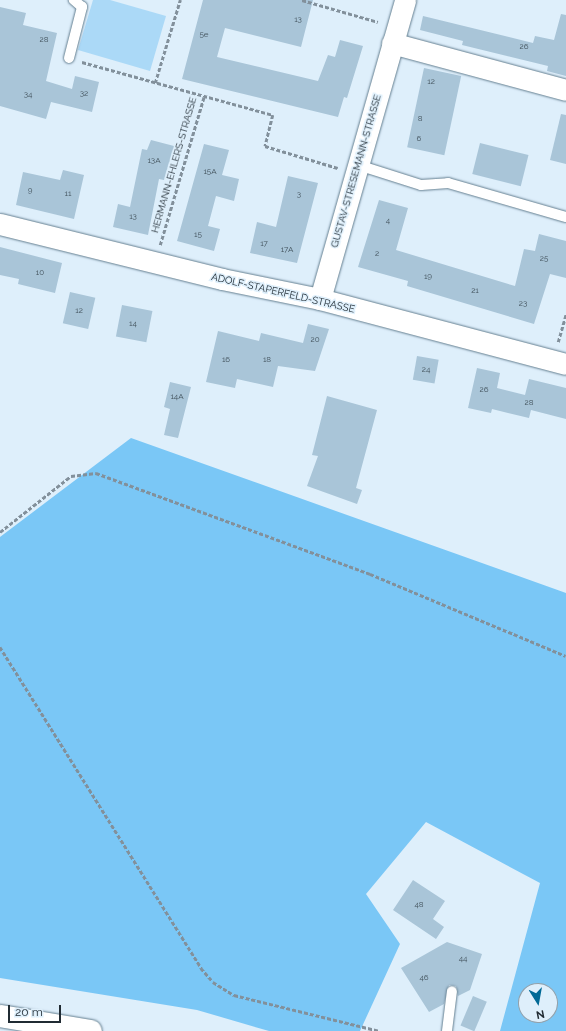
<!DOCTYPE html>
<style>
body{margin:0}
#map{position:relative;width:566px;height:1031px;overflow:hidden;background:#deeffb;font-family:Raleway,sans-serif}
div>[style]{position:absolute}
[style*='--x']{left:calc(var(--x)*1px);top:calc(var(--y)*1px);width:calc(var(--w)*1px);rotate:calc(var(--a)*1deg)}
.green>*{inset:0;background:#abd9f7}
.forest>*{inset:0;background:#7ac7f6}
.building>*{inset:0;background:#a9c5d8;transform-origin:0 0}
.path>*{height:2.5px;margin-top:-1.25px;transform-origin:0;background:repeating-linear-gradient(90deg,#82909b 0 4px,transparent 0 6px)}
.roads{filter:drop-shadow(0 0 1px #647f90) drop-shadow(0 0 1px #647f90)}
.service>*{height:10px;margin:-5px;padding:0 5px;transform-origin:5px;border-radius:5px;background:#fff}
.minor>*{height:21px;margin:-10.5px;padding:0 10.5px;transform-origin:10.5px;border-radius:10.5px;background:#fff}
.motorway>*{height:22px;margin:-11px;padding:0 11px;transform-origin:11px;border-radius:11px;background:#fff}
span{translate:-50% -50%;white-space:nowrap;text-align:center;line-height:1.15;-webkit-text-stroke:3px #deeffb;paint-order:stroke}
.number-label{font-size:8px;color:#42525c}
.number-label span{-webkit-text-stroke-width:0}
.street-label{font-size:10px;color:#202b33}
.north{position:absolute;left:518px;top:983px;width:40px;height:40px;box-sizing:border-box;background:#deeffb;border:1px solid #92a1ab;border-radius:50%;rotate:169deg;font-size:11px;font-weight:700;line-height:16px;text-align:center;color:#202b33}
.north::after{content:'';display:block;margin:auto;width:14px;height:18px;background:#006996;clip-path:polygon(50% 0,100% 100%,50% 72%,0 100%)}
.scale{position:absolute;left:8px;top:1005px;width:53px;height:18px;box-sizing:border-box;border:2px solid #202b33;border-top:0;padding-left:5px;font-size:12px;line-height:14px;white-space:nowrap;color:#202b33;-webkit-text-stroke:3px #deeffb;paint-order:stroke}
</style>
<div id="map">
<div class="green">
<div style="clip-path:polygon(93px 0,110px 0,166px 16px,150px 71px,78px 50px)"></div>
</div>
<div class="forest">
<div style="clip-path:polygon(evenodd,131px 438px,566px 593px,566px 1031px,500px 1031px,540px 883px,426px 822px,366px 894px,400px 944px,360px 1031px,269px 1031px,197px 1010px,0 978px,0 537px,131px 438px,526px 991px,550px 991px,550px 1015px,526px 1015px,526px 991px)"></div>
</div>
<div class="building">
<div style="clip-path:polygon(203px 0,313px 0,301px 47px,225px 28px,217px 57px,318px 81px,328px 55px,335px 57px,340px 40px,363px 46px,347px 98px,344px 97px,338px 117px,182px 79px)"></div>
<div style="clip-path:polygon(0 7px,26px 13px,23px 25px,57px 33px,46px 81px,72px 89px,75px 76px,99px 82px,92px 112px,51px 102px,46px 119px,0 106px)"></div>
<div style="clip-path:polygon(561px 14px,566px 15px,566px 76px,547px 71px,548px 66px,462px 45px,463px 41px,420px 30px,423px 16px,533px 43px,535px 36px,554px 40px)"></div>
<div style="left:424px;top:68px;width:38px;height:81px;rotate:12deg"></div>
<div style="clip-path:polygon(561px 114px,566px 115px,566px 164px,550px 160px)"></div>
<div style="clip-path:polygon(151px 140px,174px 146px,164px 180px,159px 179px,148px 235px,113px 227px,118px 204px,130px 207px,142px 149px,147px 150px)"></div>
<div style="left:480px;top:143px;width:50px;height:32px;rotate:14deg"></div>
<div style="clip-path:polygon(204px 144px,229px 150px,222px 175px,239px 179px,234px 201px,216px 196px,208px 226px,220px 229px,214px 251px,177px 241px)"></div>
<div style="clip-path:polygon(63px 170px,84px 175px,74px 219px,16px 205px,23px 172px,60px 180px)"></div>
<div style="clip-path:polygon(288px 176px,318px 183px,297px 263px,250px 253px,257px 222px,276px 227px)"></div>
<div style="clip-path:polygon(379px 200px,408px 208px,396px 250px,515px 286px,524px 249px,535px 251px,539px 234px,566px 241px,566px 278px,550px 274px,534px 324px,407px 286px,408px 281px,358px 267px)"></div>
<div style="clip-path:polygon(0 247px,62px 263px,55px 293px,18px 284px,19px 279px,0 275px)"></div>
<div style="left:70px;top:292px;width:26px;height:32px;rotate:13deg"></div>
<div style="left:122px;top:305px;width:31px;height:32px;rotate:11deg"></div>
<div style="clip-path:polygon(308px 324px,329px 329px,315px 371px,278px 366px,273px 387px,237px 379px,235px 388px,206px 382px,218px 331px,259px 341px,261px 333px,303px 343px)"></div>
<div style="left:417px;top:356px;width:22px;height:24px;rotate:10deg"></div>
<div style="clip-path:polygon(477px 368px,500px 373px,497px 388px,525px 395px,529px 379px,566px 388px,566px 419px,531px 410px,529px 418px,492px 409px,491px 413px,468px 408px)"></div>
<div style="clip-path:polygon(170px 382px,191px 387px,178px 438px,164px 435px,170px 409px,164px 407px)"></div>
<div style="clip-path:polygon(327px 396px,377px 410px,356px 488px,362px 490px,357px 504px,307px 486px,318px 456px,312px 455px)"></div>
<div style="clip-path:polygon(413px 880px,445px 901px,433px 919px,444px 927px,436px 939px,393px 910px)"></div>
<div style="clip-path:polygon(447px 942px,482px 954px,470px 990px,458px 996px,456px 986px,449px 985px,444px 1004px,429px 1012px,401px 968px)"></div>
<div style="left:473px;top:996px;width:15px;height:32px;rotate:23deg"></div>
</div>
<div class="path">
<div style="--x:302;--y:0;--w:79;--a:16.1"></div>
<div style="--x:82;--y:62;--w:198;--a:15.5"></div>
<div style="--x:273;--y:115;--w:32;--a:104"></div>
<div style="--x:265;--y:146;--w:76;--a:16.8"></div>
<div style="--x:155;--y:83;--w:87;--a:-73.2"></div>
<div style="--x:160;--y:245;--w:155;--a:-73.5"></div>
<div style="--x:558;--y:342;--w:29;--a:-74"></div>
<div style="--x:0;--y:532;--w:90;--a:-38.3"></div>
<div style="--x:71;--y:476;--w:25;--a:-7"></div>
<div style="--x:96;--y:473;--w:292;--a:20.2"></div>
<div style="--x:370;--y:574;--w:212;--a:22.7"></div>
<div style="--x:0;--y:647;--w:379;--a:57.9"></div>
<div style="--x:201;--y:968;--w:18;--a:49"></div>
<div style="--x:213;--y:982;--w:25;--a:32"></div>
<div style="--x:234;--y:995;--w:149;--a:13.9"></div>
</div>
<div class="roads">
<div class="service">
<div style="--x:69;--y:58;--w:53;--a:-75.7"></div>
<div style="--x:82;--y:7;--w:11;--a:-139"></div>
<div style="--x:358;--y:165;--w:66;--a:17.6"></div>
<div style="--x:421;--y:185;--w:27;--a:-4"></div>
<div style="--x:448;--y:183;--w:123;--a:16.1"></div>
<div style="--x:447;--y:1031;--w:40;--a:-82.9"></div>
</div>
<div class="minor">
<div style="--x:392;--y:43;--w:180;--a:15.1"></div>
<div style="--x:0;--y:224;--w:229;--a:13.9"></div>
<div style="--x:222;--y:279;--w:100;--a:11.5"></div>
<div style="--x:320;--y:299;--w:254;--a:14.8"></div>
<div style="--x:320;--y:299;--w:311;--a:-74.1"></div>
</div>
<div class="motorway">
<div style="--x:0;--y:1016;--w:92;--a:9.4"></div>
</div>
</div>
<div class="number-label">
<span style="left:298px;top:20px">13</span>
<span style="left:204px;top:35px">5e</span>
<span style="left:44px;top:40px">28</span>
<span style="left:524px;top:47px">26</span>
<span style="left:431px;top:82px">12</span>
<span style="left:84px;top:94px">32</span>
<span style="left:28px;top:95px">34</span>
<span style="left:420px;top:119px">8</span>
<span style="left:419px;top:139px">6</span>
<span style="left:154px;top:161px">13A</span>
<span style="left:210px;top:172px">15A</span>
<span style="left:30px;top:191px">9</span>
<span style="left:68px;top:194px">11</span>
<span style="left:299px;top:195px">3</span>
<span style="left:133px;top:217px">13</span>
<span style="left:388px;top:221px">4</span>
<span style="left:198px;top:235px">15</span>
<span style="left:264px;top:244px">17</span>
<span style="left:287px;top:250px">17A</span>
<span style="left:377px;top:254px">2</span>
<span style="left:544px;top:259px">25</span>
<span style="left:40px;top:273px">10</span>
<span style="left:428px;top:277px">19</span>
<span style="left:475px;top:291px">21</span>
<span style="left:523px;top:304px">23</span>
<span style="left:79px;top:311px">12</span>
<span style="left:133px;top:324px">14</span>
<span style="left:315px;top:340px">20</span>
<span style="left:226px;top:360px">16</span>
<span style="left:267px;top:360px">18</span>
<span style="left:426px;top:370px">24</span>
<span style="left:484px;top:390px">26</span>
<span style="left:177px;top:397px">14A</span>
<span style="left:529px;top:403px">28</span>
<span style="left:419px;top:905px">48</span>
<span style="left:463px;top:959px">44</span>
<span style="left:424px;top:978px">46</span>
</div>
<div class="street-label">
<span style="left:174px;top:165px;rotate:-74deg">HERMANN-EHLERS-STRASSE</span>
<span style="left:356px;top:171px;rotate:-74deg">GUSTAV-STRESEMANN-STRASSE</span>
<span style="left:283px;top:293px;rotate:13deg">ADOLF-STAPERFELD-STRASSE</span>
</div>
<div class="north">N</div>
<div class="scale">20 m</div>
</div>
